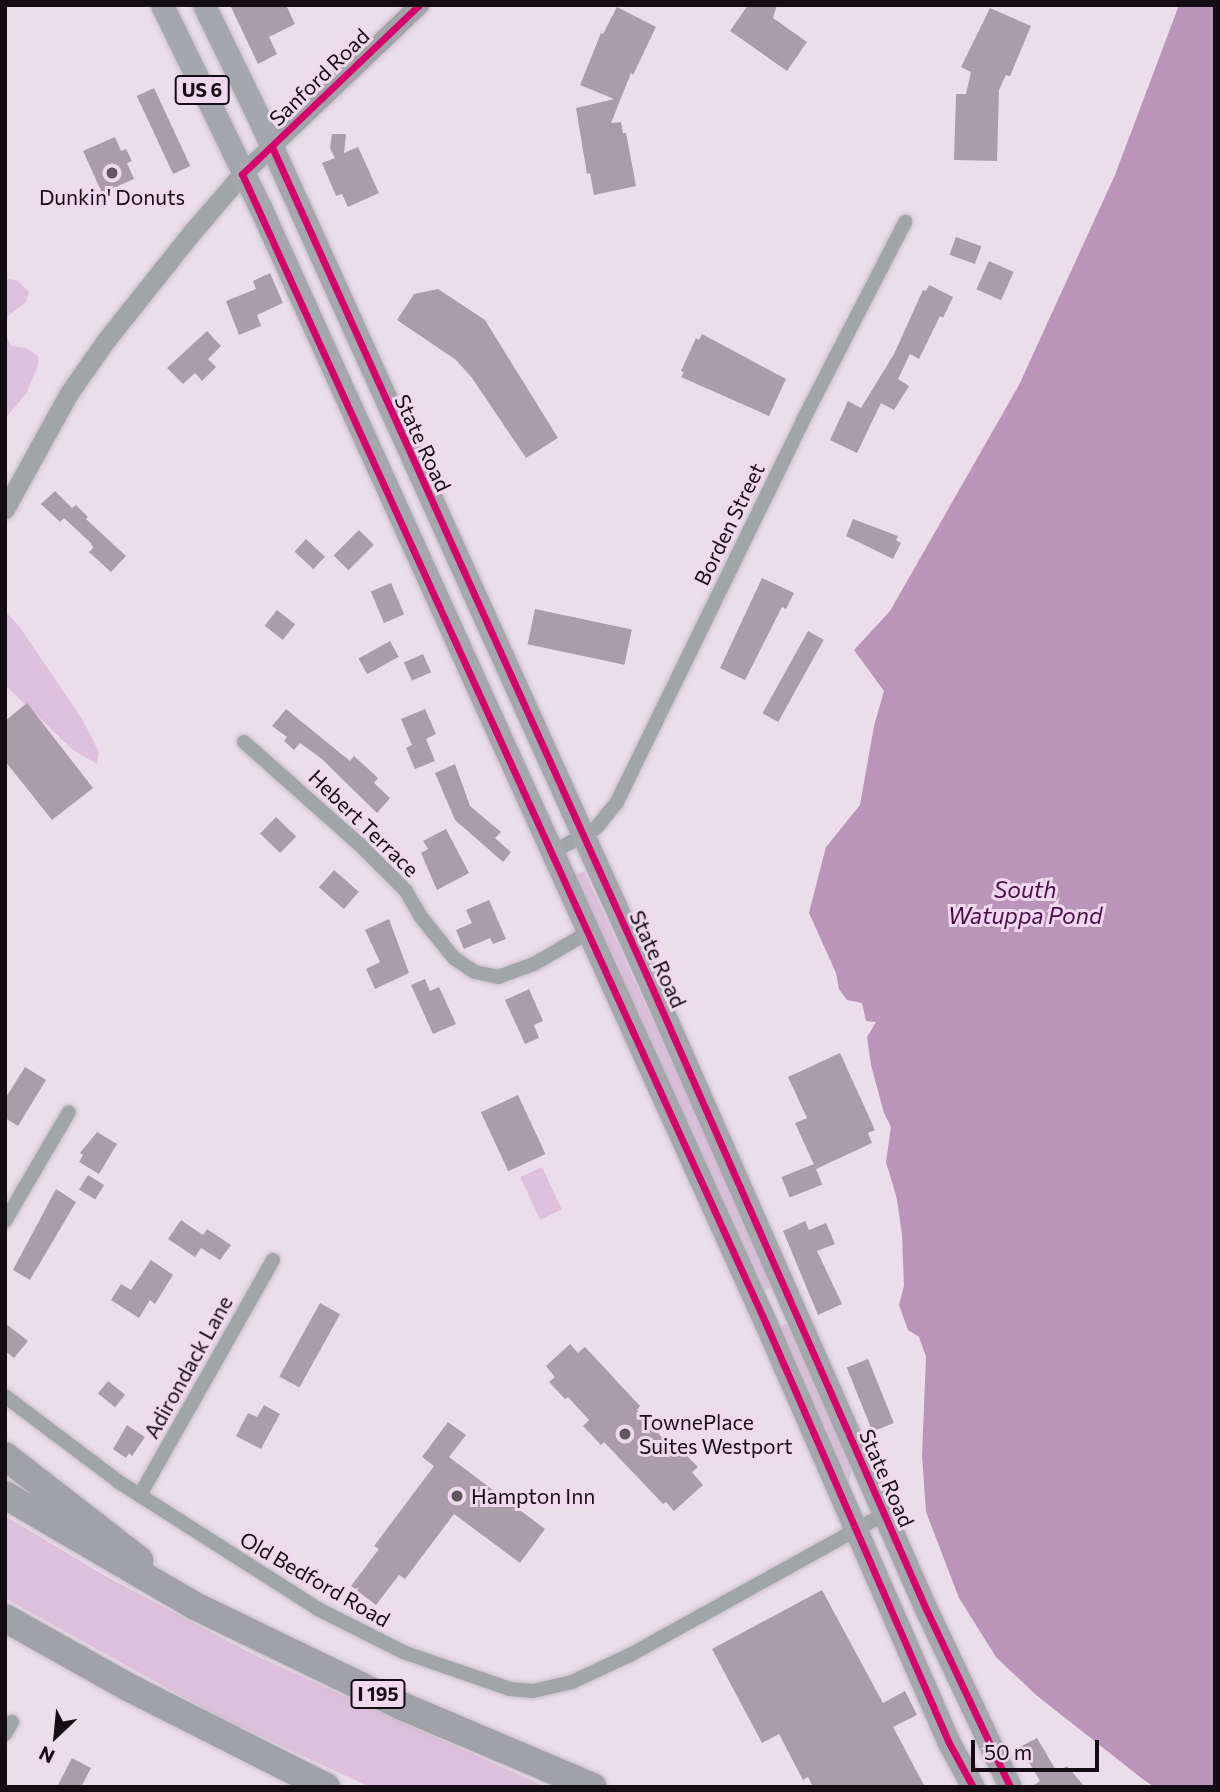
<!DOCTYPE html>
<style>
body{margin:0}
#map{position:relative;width:1220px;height:1792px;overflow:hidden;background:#ebdeea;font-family:Commissioner,sans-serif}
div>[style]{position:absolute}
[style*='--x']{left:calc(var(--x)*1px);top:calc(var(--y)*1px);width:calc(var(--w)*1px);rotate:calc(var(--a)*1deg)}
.green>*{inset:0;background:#dfbfde;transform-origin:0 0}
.water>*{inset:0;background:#bb94b9}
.building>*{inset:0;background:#ab9caa;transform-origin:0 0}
.roads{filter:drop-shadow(0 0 2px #c8bdc7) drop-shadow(0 0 2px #c8bdc7)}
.minor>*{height:14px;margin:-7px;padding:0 7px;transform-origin:7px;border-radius:7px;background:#a0a6a8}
.tertiary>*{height:19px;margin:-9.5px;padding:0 9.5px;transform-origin:9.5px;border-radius:9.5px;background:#a0a6a8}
.primary>*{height:23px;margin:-11.5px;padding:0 11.5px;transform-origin:11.5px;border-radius:11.5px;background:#a4a7ac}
.motorway>*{height:28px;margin:-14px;padding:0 14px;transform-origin:14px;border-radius:14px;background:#a0a2a7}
.cycleway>*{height:7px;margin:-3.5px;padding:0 3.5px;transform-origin:3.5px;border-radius:3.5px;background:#d6006c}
.dots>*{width:19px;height:19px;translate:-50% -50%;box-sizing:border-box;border:4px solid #f0d9ee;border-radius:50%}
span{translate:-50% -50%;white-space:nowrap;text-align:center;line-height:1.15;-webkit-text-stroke:6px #f0d9ee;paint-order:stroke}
.shield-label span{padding:2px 5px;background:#f0d9ee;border:2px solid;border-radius:5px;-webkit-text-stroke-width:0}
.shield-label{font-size:19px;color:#140c13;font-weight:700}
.street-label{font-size:21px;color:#140c13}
.poi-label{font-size:21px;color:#140c13}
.left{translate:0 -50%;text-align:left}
.water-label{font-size:23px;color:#4b0b4b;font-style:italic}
.frame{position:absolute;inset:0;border:7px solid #140c13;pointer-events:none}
.north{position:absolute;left:21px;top:1701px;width:70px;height:70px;-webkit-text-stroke:5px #f0d9ee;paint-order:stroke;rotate:206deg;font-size:19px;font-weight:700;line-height:28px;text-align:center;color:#140c13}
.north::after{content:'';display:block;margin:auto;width:24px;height:32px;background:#140c13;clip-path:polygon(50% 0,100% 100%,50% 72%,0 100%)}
.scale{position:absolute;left:971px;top:1740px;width:128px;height:32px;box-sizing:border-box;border:4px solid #140c13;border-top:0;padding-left:9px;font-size:21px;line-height:24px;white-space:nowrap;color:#140c13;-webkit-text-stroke:5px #f0d9ee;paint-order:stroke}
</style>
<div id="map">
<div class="green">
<div style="clip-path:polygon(9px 279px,18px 281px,29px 292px,26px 302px,8px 316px,5px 331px,5px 280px)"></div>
<div style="clip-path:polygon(5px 332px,11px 346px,26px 348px,38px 356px,38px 365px,26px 394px,5px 419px)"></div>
<div style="clip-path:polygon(5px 611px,19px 626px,82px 719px,99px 752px,97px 764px,73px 750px,5px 685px)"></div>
<div style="clip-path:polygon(584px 871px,772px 1281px,772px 1287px,760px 1292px,575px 875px)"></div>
<div style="left:542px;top:1167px;width:47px;height:24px;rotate:65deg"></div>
<div style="clip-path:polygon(787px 1323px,790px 1324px,846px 1451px,851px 1472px,848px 1485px,778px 1327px)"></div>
<div style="clip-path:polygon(5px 1516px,107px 1577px,252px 1654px,546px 1787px,370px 1787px,223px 1719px,5px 1598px)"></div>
</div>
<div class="water">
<div style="clip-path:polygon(1179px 5px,1215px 5px,1215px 1787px,1154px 1787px,1144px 1780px,1036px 1695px,996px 1657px,959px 1598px,926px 1512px,922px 1456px,926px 1357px,919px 1337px,908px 1330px,899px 1305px,904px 1286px,902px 1235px,897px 1199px,886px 1162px,891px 1127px,884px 1113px,871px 1065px,867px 1037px,876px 1022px,866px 1021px,862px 1003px,847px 1000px,839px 989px,836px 973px,809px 913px,826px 847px,860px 805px,874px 726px,884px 691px,854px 650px,890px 611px,1019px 385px,1115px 175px)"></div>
</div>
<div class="building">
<div style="clip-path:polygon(230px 5px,286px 5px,295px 24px,269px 37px,277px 54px,258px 64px)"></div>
<div style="clip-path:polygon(748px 5px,777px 5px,773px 18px,807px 42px,787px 71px,730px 31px)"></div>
<div style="clip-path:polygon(617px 7px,656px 27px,633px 75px,631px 73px,611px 123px,621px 122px,623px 133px,626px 133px,636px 186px,594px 195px,590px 173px,587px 174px,576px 108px,614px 99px,580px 85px,601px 33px,603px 34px)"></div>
<div style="clip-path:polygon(990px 8px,1031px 26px,1010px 76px,1006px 75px,999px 90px,997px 161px,954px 160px,956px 94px,966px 94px,971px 72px,961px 67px)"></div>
<div style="left:154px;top:88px;width:86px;height:19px;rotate:65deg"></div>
<div style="clip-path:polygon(332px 134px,346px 134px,344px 153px,358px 147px,379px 193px,348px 207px,342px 194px,336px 196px,322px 163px,335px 158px,330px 148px)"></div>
<div style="clip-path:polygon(115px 137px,121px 151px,126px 149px,132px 161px,127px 163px,134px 179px,102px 193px,83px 151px)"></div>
<div style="left:956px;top:237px;width:27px;height:19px;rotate:20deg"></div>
<div style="left:989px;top:261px;width:27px;height:31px;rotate:24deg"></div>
<div style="clip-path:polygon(270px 273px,283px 303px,257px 315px,261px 326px,239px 335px,226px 301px,256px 289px,253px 281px)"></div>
<div style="clip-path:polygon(929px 285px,953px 297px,943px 318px,940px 316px,919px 359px,910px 354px,898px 379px,909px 386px,894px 410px,881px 403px,857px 453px,830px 440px,848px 401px,861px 408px,894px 354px,923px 290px,926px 291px)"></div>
<div style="clip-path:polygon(438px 289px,485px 320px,558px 438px,526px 458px,472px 378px,456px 360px,397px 320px,414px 294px)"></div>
<div style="clip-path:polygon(207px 331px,221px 346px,208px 359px,216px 367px,202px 381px,195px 373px,183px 384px,167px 368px)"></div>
<div style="clip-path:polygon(702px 334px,786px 379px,769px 416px,681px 377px,684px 372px,681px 371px,696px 338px,699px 340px)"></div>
<div style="clip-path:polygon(55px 491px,72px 508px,76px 505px,88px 517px,86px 519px,126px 556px,111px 572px,89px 552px,93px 548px,91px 543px,64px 518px,60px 522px,41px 504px)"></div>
<div style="clip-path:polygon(853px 519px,898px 536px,896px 540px,901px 543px,893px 559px,846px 536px)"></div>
<div style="left:359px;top:530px;width:21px;height:36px;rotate:45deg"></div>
<div style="left:306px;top:539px;width:26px;height:17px;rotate:43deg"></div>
<div style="clip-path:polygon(762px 578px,794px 593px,786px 609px,782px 607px,745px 680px,720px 668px)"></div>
<div style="left:391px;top:583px;width:34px;height:22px;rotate:67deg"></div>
<div style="left:535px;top:609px;width:99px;height:36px;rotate:12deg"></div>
<div style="left:277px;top:610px;width:23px;height:20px;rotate:38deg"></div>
<div style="left:808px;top:631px;width:18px;height:94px;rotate:29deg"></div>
<div style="left:390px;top:641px;width:18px;height:36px;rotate:61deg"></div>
<div style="left:423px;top:654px;width:20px;height:21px;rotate:66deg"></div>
<div style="clip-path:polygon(27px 703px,93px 788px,52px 820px,5px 761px,5px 721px)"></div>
<div style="clip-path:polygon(286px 709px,350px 761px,354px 756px,378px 778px,374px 783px,390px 798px,377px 813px,322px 759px,300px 743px,294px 750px,284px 741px,287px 737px,272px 726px)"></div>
<div style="clip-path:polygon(425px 709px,436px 734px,426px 739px,435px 761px,415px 769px,406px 748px,412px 745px,401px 719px)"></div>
<div style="clip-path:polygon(455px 764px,470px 806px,501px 832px,495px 838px,511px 852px,503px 862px,455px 820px,435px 773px)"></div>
<div style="left:276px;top:817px;width:28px;height:23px;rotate:44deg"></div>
<div style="clip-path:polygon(446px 829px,469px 873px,437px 890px,421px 853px,428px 849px,423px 841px)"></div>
<div style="left:334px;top:870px;width:33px;height:23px;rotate:41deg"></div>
<div style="clip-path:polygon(489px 900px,506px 939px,493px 944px,490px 938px,464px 949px,456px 930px,472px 923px,466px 910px)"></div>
<div style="clip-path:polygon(389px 919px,409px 973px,375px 989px,366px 969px,380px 962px,365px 930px)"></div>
<div style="clip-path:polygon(425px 979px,430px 991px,439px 987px,456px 1024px,433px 1034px,411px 985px)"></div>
<div style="clip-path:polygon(529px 989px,543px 1021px,534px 1025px,539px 1038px,525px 1044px,505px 1000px)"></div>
<div style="clip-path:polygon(840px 1053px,875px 1130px,868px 1133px,872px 1143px,816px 1169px,795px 1123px,807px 1118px,788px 1077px)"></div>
<div style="clip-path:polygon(25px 1067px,46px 1080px,18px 1126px,5px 1118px,5px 1099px)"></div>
<div style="left:518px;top:1095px;width:65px;height:41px;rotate:65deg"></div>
<div style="clip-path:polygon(97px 1132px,117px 1144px,99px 1174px,79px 1162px,83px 1155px,80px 1153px)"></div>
<div style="left:814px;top:1164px;width:22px;height:35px;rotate:68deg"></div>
<div style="left:88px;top:1175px;width:19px;height:17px;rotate:32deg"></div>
<div style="clip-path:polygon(56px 1189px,76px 1202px,30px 1280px,13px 1270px)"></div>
<div style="clip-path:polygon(181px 1220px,203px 1235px,207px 1229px,231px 1245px,220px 1260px,201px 1248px,195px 1257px,168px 1239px)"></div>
<div style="clip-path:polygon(805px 1221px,809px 1230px,826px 1223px,835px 1244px,817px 1251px,842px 1304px,818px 1315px,783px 1231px)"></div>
<div style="clip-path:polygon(151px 1260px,173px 1275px,155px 1304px,150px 1300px,139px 1318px,111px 1300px,121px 1284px,131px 1290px)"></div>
<div style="left:320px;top:1303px;width:23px;height:84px;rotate:29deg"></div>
<div style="clip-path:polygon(5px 1323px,28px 1341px,14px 1358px,5px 1351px)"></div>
<div style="clip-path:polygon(570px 1344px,578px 1353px,585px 1347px,640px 1406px,637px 1410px,678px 1455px,682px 1451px,698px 1467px,692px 1472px,703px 1485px,674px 1511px,666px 1502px,663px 1504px,604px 1442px,601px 1445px,583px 1426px,589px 1420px,568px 1397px,565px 1399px,549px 1382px,555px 1377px,546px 1366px)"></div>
<div style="left:868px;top:1359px;width:69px;height:23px;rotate:68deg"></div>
<div style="left:108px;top:1381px;width:22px;height:16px;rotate:39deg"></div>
<div style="clip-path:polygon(264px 1405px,280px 1414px,261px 1449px,236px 1436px,248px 1413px,257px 1417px)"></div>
<div style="clip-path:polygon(448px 1422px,466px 1435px,449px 1457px,545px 1529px,520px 1563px,454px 1514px,405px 1579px,399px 1575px,376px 1605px,351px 1586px,379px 1549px,374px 1546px,434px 1466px,422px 1457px)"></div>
<div style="clip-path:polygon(127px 1425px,145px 1437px,132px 1456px,129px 1453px,126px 1458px,113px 1449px)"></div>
<div style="clip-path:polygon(822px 1590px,883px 1703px,905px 1691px,917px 1715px,893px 1727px,925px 1787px,813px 1787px,808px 1777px,803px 1780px,779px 1734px,762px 1743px,712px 1649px)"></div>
<div style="clip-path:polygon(1037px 1738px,1057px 1772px,1067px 1766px,1085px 1787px,1031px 1787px,1040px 1781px,1020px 1747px)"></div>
<div style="clip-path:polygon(72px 1758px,91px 1768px,81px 1787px,57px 1787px)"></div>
</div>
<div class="roads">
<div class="minor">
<div style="--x:244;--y:742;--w:154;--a:41.6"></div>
<div style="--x:359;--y:844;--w:66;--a:45"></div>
<div style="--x:406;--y:891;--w:30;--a:60"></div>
<div style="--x:421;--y:917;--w:53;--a:51.2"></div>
<div style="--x:454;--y:958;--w:25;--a:34"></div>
<div style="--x:475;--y:972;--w:24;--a:12"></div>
<div style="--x:498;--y:977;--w:38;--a:-20"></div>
<div style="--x:534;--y:964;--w:64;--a:-30.2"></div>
<div style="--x:553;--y:852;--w:49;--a:-29.2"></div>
<div style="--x:596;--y:828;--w:33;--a:-51"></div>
<div style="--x:617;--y:802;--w:425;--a:-64"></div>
<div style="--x:803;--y:420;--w:223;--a:-62.7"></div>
<div style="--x:5;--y:1221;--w:126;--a:-59.6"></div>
<div style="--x:5;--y:1396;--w:143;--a:37"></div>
<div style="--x:119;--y:1482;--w:236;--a:32.5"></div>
<div style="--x:318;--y:1609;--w:95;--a:26.8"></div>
<div style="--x:403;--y:1652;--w:113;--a:19.1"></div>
<div style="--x:510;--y:1689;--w:23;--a:5"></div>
<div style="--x:533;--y:1691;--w:40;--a:-13"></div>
<div style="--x:572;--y:1682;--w:64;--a:-25"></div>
<div style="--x:630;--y:1655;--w:291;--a:-29"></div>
<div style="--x:140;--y:1495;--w:270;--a:-60.5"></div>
<div style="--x:5;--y:1734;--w:14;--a:-60"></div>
</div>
<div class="tertiary">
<div style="--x:5;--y:509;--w:132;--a:-61.1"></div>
<div style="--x:69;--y:393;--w:66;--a:-54.9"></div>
<div style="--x:107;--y:339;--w:138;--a:-51.5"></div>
<div style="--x:193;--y:231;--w:75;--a:-49.3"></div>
<div style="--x:242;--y:174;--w:245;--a:-43.7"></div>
</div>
<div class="primary">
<div style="--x:162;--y:5;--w:227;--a:64.1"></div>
<div style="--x:261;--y:209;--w:1224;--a:65.63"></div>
<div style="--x:766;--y:1324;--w:455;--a:66.4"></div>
<div style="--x:948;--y:1741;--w:52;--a:61.5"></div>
<div style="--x:204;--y:5;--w:123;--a:64.1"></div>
<div style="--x:258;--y:116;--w:942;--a:65.67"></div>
<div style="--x:646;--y:974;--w:694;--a:66.21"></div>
<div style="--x:926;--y:1609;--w:197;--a:64.7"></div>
</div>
<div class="motorway">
<div style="--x:5;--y:1456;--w:170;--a:37.8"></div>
<div style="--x:5;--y:1495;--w:220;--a:30.3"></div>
<div style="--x:195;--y:1606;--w:230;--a:25.8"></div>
<div style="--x:402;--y:1706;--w:207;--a:23"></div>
<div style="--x:5;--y:1618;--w:139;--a:29.3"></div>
<div style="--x:126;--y:1686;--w:224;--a:26.8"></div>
</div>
</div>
<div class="cycleway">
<div style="--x:419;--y:5;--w:245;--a:136.3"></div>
<div style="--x:242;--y:174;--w:1264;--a:65.5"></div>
<div style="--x:766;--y:1324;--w:455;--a:66.4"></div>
<div style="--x:948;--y:1741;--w:52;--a:61.5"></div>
<div style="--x:272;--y:147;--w:908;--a:65.67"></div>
<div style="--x:646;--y:974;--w:694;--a:66.21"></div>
<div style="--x:926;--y:1609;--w:197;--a:64.7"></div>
</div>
<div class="dots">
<div style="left:112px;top:173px;background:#5f565e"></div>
<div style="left:625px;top:1434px;background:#5f565e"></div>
<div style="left:457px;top:1496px;background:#5f565e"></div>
</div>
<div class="shield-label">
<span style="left:202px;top:90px">US 6</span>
<span style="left:378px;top:1694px">I 195</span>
</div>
<div class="street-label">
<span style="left:319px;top:77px;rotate:-44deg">Sanford Road</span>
<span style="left:423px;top:443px;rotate:65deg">State Road</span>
<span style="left:729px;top:524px;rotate:-64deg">Borden Street</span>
<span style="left:364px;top:823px;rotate:44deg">Hebert Terrace</span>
<span style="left:658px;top:959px;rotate:65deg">State Road</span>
<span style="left:188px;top:1367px;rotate:-61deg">Adirondack Lane</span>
<span style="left:887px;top:1478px;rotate:66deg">State Road</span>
<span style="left:315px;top:1579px;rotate:30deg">Old Bedford Road</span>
</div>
<div class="poi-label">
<span style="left:112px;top:197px">Dunkin' Donuts</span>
<span class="left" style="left:639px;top:1434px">TownePlace<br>Suites Westport</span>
<span class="left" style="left:471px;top:1496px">Hampton Inn</span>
</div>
<div class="water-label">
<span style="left:1025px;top:902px">South<br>Watuppa Pond</span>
</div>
<div class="frame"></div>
<div class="north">N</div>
<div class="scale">50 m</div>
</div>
